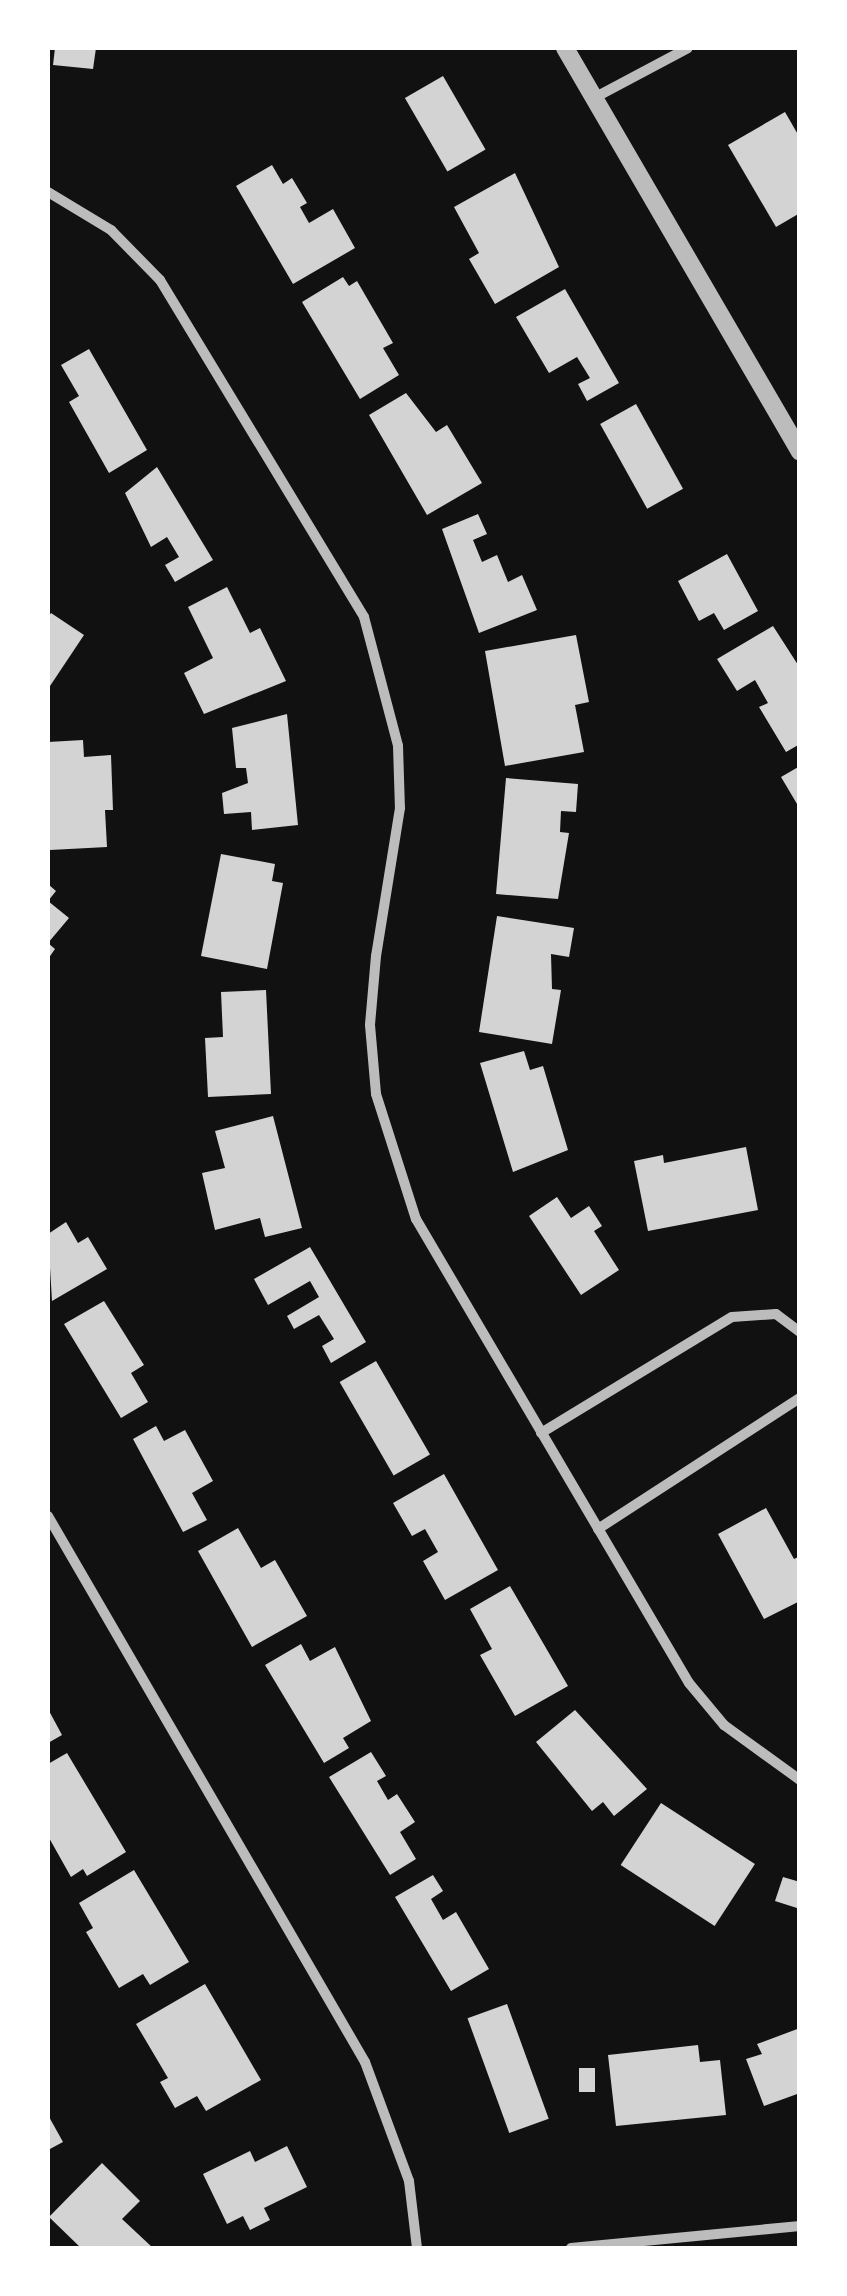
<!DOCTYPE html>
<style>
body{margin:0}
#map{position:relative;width:847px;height:2296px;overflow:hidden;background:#111;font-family:"Golos Text",sans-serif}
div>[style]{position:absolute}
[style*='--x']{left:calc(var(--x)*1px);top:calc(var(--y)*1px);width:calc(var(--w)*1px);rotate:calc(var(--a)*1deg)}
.building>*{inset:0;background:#d3d3d3;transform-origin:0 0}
.minor>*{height:10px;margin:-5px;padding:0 5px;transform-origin:5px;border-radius:5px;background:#bcbcbc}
.tertiary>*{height:18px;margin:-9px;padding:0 9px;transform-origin:9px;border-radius:9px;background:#bcbcbc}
span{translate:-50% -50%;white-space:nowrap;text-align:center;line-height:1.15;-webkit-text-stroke:10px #fff;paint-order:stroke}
.frame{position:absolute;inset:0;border:50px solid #fff;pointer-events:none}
</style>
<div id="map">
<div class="building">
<div style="clip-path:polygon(55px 48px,96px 48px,93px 69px,53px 65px)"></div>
<div style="left:443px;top:76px;width:85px;height:44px;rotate:60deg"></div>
<div style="clip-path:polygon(785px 112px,800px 138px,800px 213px,776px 227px,728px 145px)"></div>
<div style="clip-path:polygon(272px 165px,283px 184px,292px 178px,307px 203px,300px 207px,309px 223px,333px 209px,355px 248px,293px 284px,236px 186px)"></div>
<div style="clip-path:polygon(515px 173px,559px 267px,495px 304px,469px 259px,479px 253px,454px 207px)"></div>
<div style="clip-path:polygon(343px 277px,349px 286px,357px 281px,393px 343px,383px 348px,399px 375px,360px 399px,302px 302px)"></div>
<div style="clip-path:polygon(565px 289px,619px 383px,587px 401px,578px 384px,590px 378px,577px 357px,549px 373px,516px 317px)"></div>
<div style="clip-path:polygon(89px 349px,147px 450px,109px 473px,69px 402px,79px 396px,61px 365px)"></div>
<div style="clip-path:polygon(406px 393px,436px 432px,447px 425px,482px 483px,427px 515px,369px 415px)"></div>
<div style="left:636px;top:404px;width:97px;height:41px;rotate:61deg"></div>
<div style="clip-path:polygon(157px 467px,213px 560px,175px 582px,165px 565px,179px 557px,167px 537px,151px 547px,125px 493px)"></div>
<div style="clip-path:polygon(478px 514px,487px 534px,473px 540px,482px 562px,497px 555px,508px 582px,522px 575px,537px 610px,479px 633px,442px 529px)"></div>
<div style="clip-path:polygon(727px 554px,758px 611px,724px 630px,714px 613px,699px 621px,678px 581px)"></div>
<div style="clip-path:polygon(227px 587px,250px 633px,260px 628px,286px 681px,204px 714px,184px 673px,213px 658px,188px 607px)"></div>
<div style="clip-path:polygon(51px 613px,84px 635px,48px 689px,48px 618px)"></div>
<div style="clip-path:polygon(773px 626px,800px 668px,800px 744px,786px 752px,759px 707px,768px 703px,755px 680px,737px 691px,717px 659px)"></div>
<div style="clip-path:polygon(576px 635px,589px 702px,575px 705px,584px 752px,505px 766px,485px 651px)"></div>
<div style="clip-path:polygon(287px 714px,298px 825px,252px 830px,251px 812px,224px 814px,222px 793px,248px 783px,246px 768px,236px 768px,232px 728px)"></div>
<div style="clip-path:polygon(83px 740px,84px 757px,111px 755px,113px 810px,105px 810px,107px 847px,50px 850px,48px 742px)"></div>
<div style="clip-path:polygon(800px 766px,800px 809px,781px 777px)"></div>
<div style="clip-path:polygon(506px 778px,578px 784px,576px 812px,561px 811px,560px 832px,569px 833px,558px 899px,496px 894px)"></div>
<div style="clip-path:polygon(221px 854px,275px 864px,272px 881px,283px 883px,267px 969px,201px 956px)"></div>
<div style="clip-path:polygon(48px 884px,56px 891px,48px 901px,69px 918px,48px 943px,55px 949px,48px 959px)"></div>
<div style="clip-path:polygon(497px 916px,574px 928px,569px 957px,551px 954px,552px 989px,561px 990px,552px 1044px,479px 1032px)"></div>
<div style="clip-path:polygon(266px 990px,271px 1094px,208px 1097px,205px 1038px,223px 1037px,221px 992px)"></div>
<div style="clip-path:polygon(524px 1051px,530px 1070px,543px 1066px,568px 1150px,513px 1172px,480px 1063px)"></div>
<div style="clip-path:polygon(273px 1116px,302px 1228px,265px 1237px,260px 1218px,215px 1230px,202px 1173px,225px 1168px,215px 1131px)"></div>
<div style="clip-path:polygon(746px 1147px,758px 1210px,648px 1231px,634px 1161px,663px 1155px,664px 1163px)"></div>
<div style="clip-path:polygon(557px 1197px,571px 1218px,589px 1206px,602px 1226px,594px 1231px,619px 1270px,581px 1295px,529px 1216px)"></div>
<div style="clip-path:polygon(66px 1222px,78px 1243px,88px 1237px,107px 1269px,52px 1301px,48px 1234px)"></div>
<div style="clip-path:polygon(310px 1247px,366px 1342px,331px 1363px,322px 1346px,334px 1339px,319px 1315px,294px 1329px,287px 1316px,319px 1297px,310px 1281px,268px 1305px,254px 1279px)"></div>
<div style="clip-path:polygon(104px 1301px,144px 1365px,131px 1373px,148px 1402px,121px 1418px,64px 1324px)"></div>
<div style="left:376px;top:1361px;width:108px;height:42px;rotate:60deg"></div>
<div style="clip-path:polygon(156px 1426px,164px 1441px,185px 1430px,213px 1481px,192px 1493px,207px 1520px,183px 1532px,133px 1439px)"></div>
<div style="clip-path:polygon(444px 1474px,498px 1570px,445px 1600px,423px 1561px,438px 1552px,425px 1529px,412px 1536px,393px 1503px)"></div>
<div style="clip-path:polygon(766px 1508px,794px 1559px,800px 1556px,800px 1601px,764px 1619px,718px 1534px)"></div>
<div style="clip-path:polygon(238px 1528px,261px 1568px,275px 1560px,307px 1616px,252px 1647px,198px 1551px)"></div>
<div style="clip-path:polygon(510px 1586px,568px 1686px,515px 1716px,480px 1655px,492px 1649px,470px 1609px)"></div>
<div style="clip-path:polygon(301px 1644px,310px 1661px,335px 1647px,371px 1721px,343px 1738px,349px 1748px,324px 1763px,265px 1665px)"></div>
<div style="clip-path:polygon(48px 1709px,62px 1735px,48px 1743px)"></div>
<div style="clip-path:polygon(575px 1710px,647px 1789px,614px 1816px,603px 1802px,592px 1811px,536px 1742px)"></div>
<div style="clip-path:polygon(371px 1752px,386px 1776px,377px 1781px,388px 1800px,397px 1794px,415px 1822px,400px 1832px,416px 1859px,390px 1875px,329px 1777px)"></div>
<div style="clip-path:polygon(67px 1753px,126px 1852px,87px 1876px,83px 1869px,71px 1877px,48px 1836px,48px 1764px)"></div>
<div style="left:661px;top:1803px;width:112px;height:74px;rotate:33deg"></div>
<div style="clip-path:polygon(134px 1870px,189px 1962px,150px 1985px,143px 1974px,119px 1988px,86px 1932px,93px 1928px,79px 1903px)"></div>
<div style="clip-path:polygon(433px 1875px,443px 1891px,431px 1899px,443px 1920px,456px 1912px,489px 1969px,451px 1991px,395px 1897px)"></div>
<div style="clip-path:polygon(783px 1877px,800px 1882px,800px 1909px,775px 1901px)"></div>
<div style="clip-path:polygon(205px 1984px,261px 2080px,206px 2111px,197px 2096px,175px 2108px,160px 2082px,168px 2078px,136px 2024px)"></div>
<div style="left:507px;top:2004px;width:122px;height:42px;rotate:70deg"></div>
<div style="clip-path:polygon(800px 2028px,800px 2093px,764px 2106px,746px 2059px,762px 2054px,757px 2044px)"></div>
<div style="clip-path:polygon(698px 2045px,700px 2062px,720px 2060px,726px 2115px,616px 2126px,608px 2055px)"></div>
<div style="left:579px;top:2068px;width:16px;height:24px"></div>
<div style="clip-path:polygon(48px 2115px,63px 2142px,48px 2150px)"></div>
<div style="clip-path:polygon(287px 2146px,307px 2187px,264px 2208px,270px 2220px,250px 2230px,243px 2216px,227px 2224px,203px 2174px,250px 2151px,255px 2162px)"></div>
<div style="clip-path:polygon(102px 2163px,140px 2201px,122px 2219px,153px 2248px,81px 2248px,49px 2217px)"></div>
</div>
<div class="minor">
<div style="--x:594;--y:98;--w:106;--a:-28"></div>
<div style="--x:48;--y:192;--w:74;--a:31.1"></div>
<div style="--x:111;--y:230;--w:70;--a:45.6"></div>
<div style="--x:160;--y:280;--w:394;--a:58.8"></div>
<div style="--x:364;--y:617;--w:133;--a:75.2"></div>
<div style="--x:398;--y:746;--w:62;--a:88.2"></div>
<div style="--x:400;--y:808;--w:150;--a:99.2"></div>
<div style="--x:376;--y:956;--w:69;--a:95"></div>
<div style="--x:370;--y:1025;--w:69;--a:85"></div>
<div style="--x:376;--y:1094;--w:131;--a:72.3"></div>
<div style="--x:416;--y:1219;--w:538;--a:59.53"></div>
<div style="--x:689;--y:1683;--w:55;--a:50.2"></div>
<div style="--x:724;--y:1725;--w:94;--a:35.9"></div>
<div style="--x:541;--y:1433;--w:223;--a:-31.3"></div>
<div style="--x:732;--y:1317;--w:44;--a:-3.9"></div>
<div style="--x:776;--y:1314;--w:30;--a:37"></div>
<div style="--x:48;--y:1516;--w:631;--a:59.86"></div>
<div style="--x:365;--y:2062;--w:127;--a:69.7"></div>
<div style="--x:409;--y:2181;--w:67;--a:83.2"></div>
<div style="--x:598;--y:1529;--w:241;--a:-33"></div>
<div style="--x:571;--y:2248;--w:230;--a:-5.5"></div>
</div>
<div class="tertiary">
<div style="--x:565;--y:48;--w:467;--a:59.8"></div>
</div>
<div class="frame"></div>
</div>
